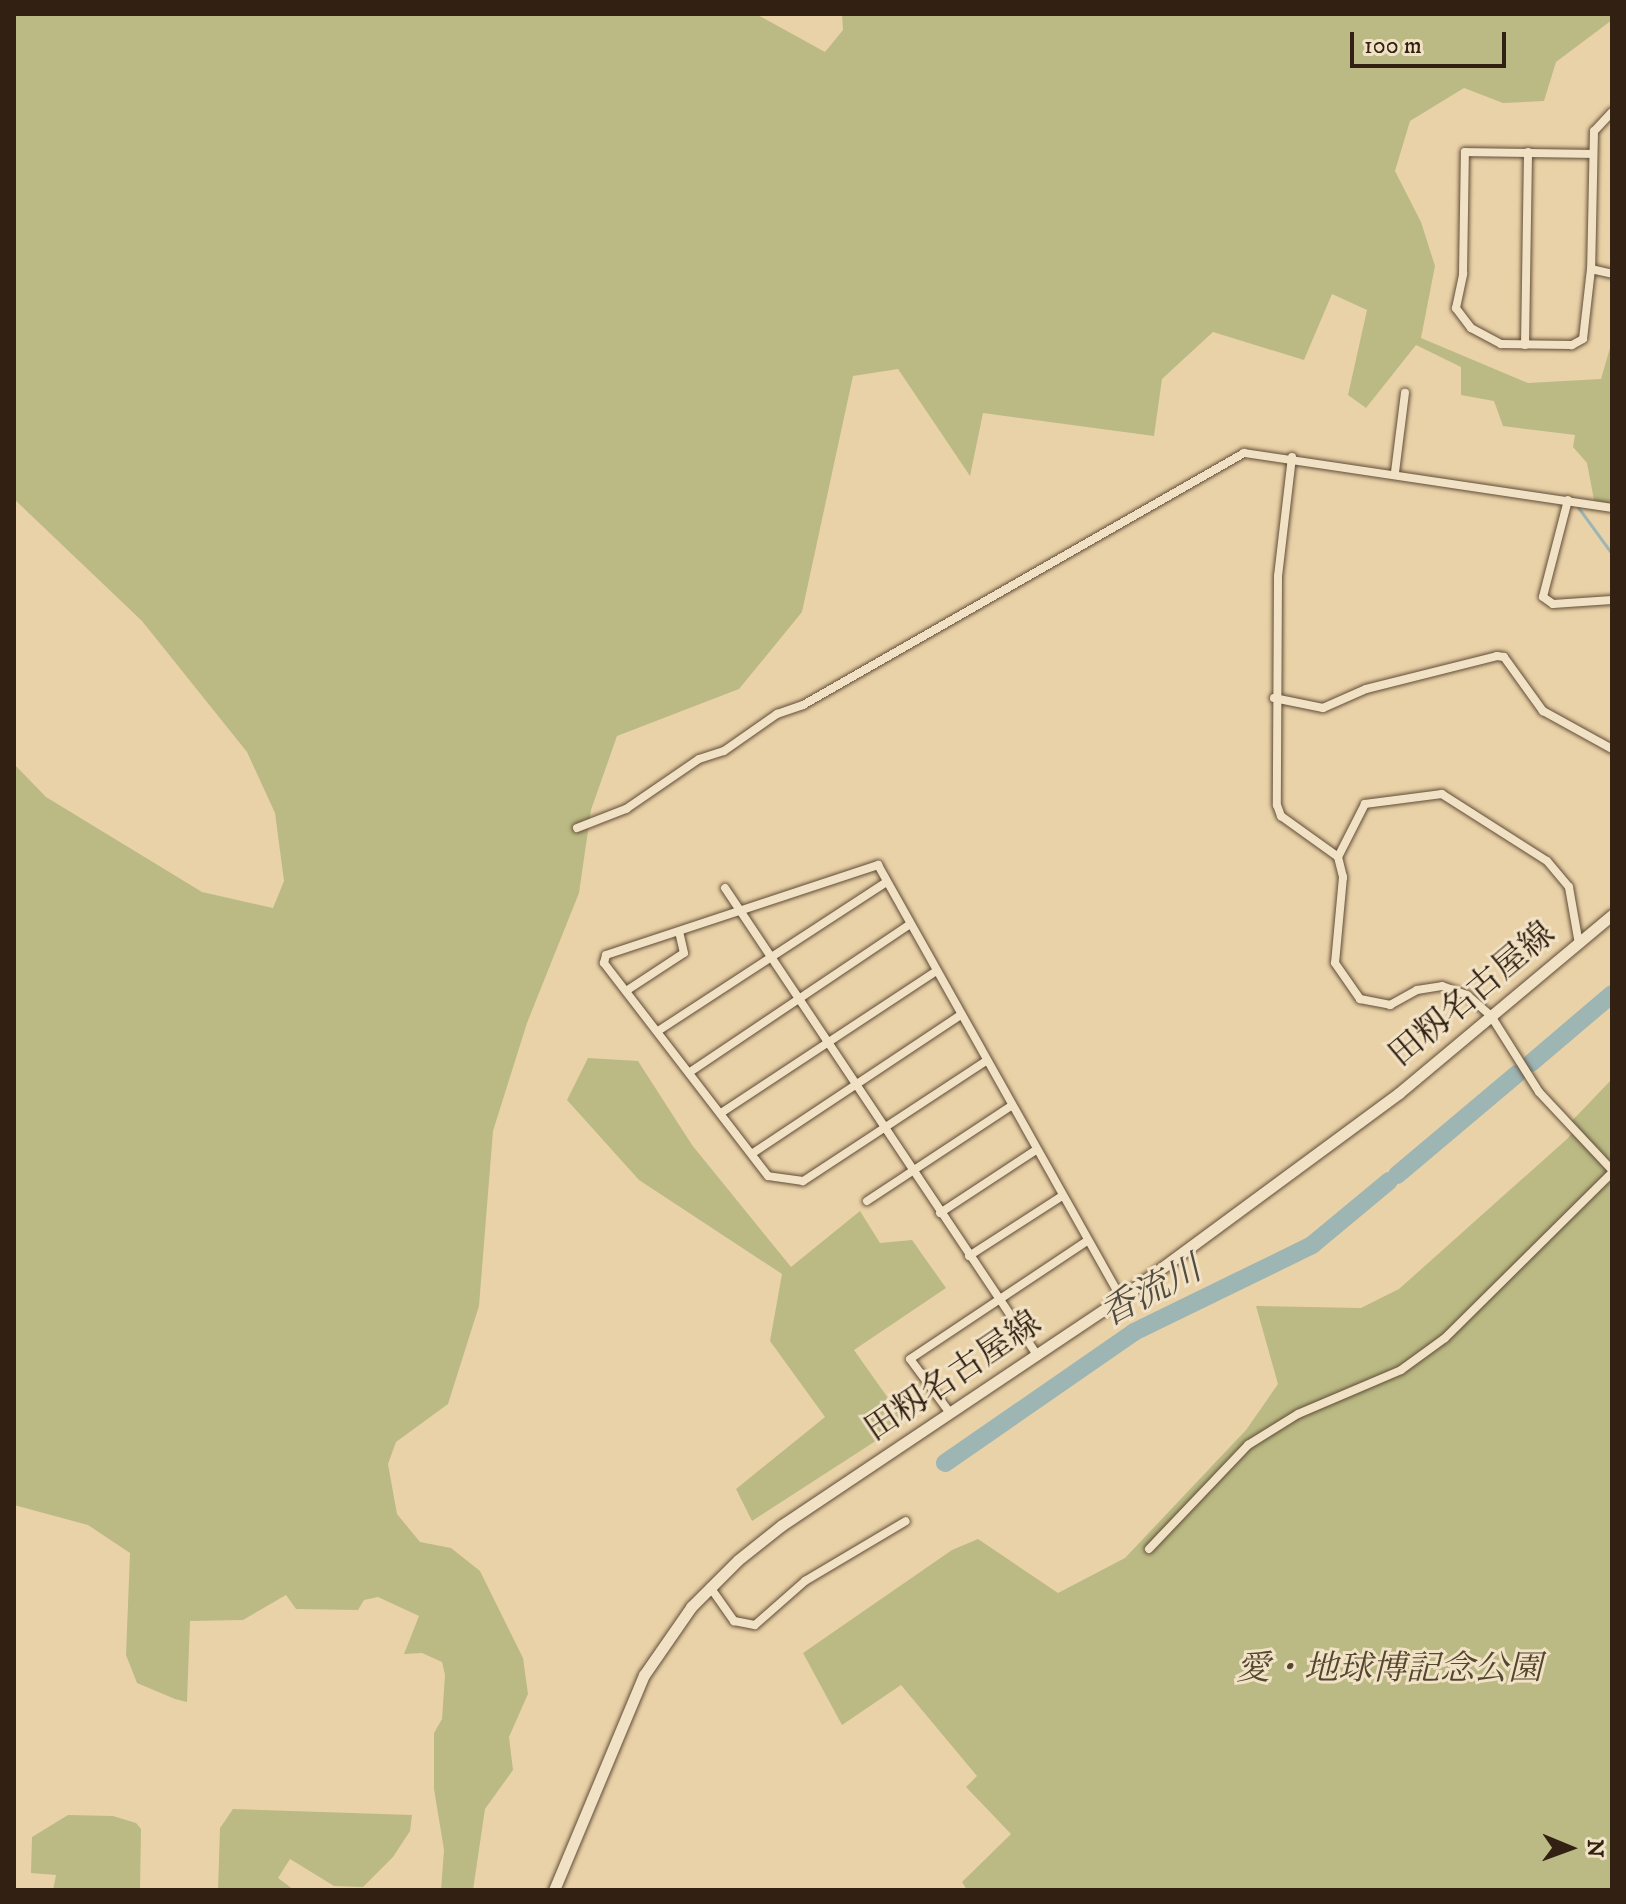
<!DOCTYPE html>
<meta charset="utf-8">
<style>
body{margin:0}
#map{position:relative;width:1626px;height:1904px;overflow:hidden;background:#ead2a8;font-family:"IM FELL DW Pica","Noto Serif JP",serif}
div>[style]{position:absolute}
[style*='--x']{left:calc(var(--x)*1px);top:calc(var(--y)*1px);width:calc(var(--w)*1px);rotate:calc(var(--a)*1deg)}
.green>*{inset:0;background:#bbba84}
.stream>*{height:3px;margin:-1.5px;padding:0 1.5px;transform-origin:1.5px;border-radius:1.5px;background:#9db5b3}
.river>*{height:18px;margin:-9px;padding:0 9px;transform-origin:9px;border-radius:9px;background:#9db5b3}
.roads{filter:drop-shadow(0 0 2px #604d38) drop-shadow(0 0 2px #604d38)}
.minor>*{height:8px;margin:-4px;padding:0 4px;transform-origin:4px;border-radius:4px;background:#f1e2c6}
.secondary>*{height:11px;margin:-5.5px;padding:0 5.5px;transform-origin:5.5px;border-radius:5.5px;background:#f1e2c6}
span{translate:-50% -50%;white-space:nowrap;text-align:center;line-height:1.15;-webkit-text-stroke:6px #f1e2c6;paint-order:stroke}
.street-label{font-size:34px;color:#322113}
.park-label{font-size:34px;color:#54472f;font-style:italic}
.water-label{font-size:36px;color:#524d43;font-style:italic}
.frame{position:absolute;inset:0;border:16px solid #322113;pointer-events:none}
.north{position:absolute;left:1530px;top:1808px;width:80px;height:80px;-webkit-text-stroke:6px #f1e2c6;paint-order:stroke;rotate:91deg;font-size:22px;font-weight:700;line-height:32px;text-align:center;color:#322113}
.north::after{content:'';display:block;margin:auto;width:28px;height:36px;background:#322113;clip-path:polygon(50% 0,100% 100%,50% 72%,0 100%)}
.scale{position:absolute;left:1350px;top:32px;width:156px;height:36px;box-sizing:border-box;border:4px solid #322113;border-top:0;padding-left:10px;font-size:24px;line-height:28px;white-space:nowrap;color:#322113;-webkit-text-stroke:6px #f1e2c6;paint-order:stroke}
</style>
<div id="map">
<div class="green">
<div style="clip-path:polygon(14px 14px,756px 14px,825px 52px,843px 30px,842px 14px,1612px 14px,1612px 20px,1556px 62px,1544px 101px,1503px 103px,1464px 88px,1410px 121px,1395px 171px,1421px 222px,1435px 266px,1421px 338px,1528px 383px,1601px 379px,1612px 341px,1612px 504px,1594px 500px,1587px 463px,1573px 447px,1575px 435px,1503px 426px,1494px 401px,1461px 395px,1461px 367px,1416px 345px,1366px 408px,1348px 395px,1367px 310px,1332px 294px,1304px 360px,1213px 332px,1162px 379px,1154px 436px,983px 413px,970px 476px,898px 369px,853px 376px,802px 612px,739px 689px,617px 736px,591px 810px,579px 893px,527px 1023px,493px 1131px,479px 1306px,448px 1404px,396px 1442px,388px 1464px,397px 1514px,420px 1542px,451px 1548px,480px 1571px,523px 1658px,528px 1694px,509px 1737px,513px 1770px,485px 1809px,473px 1890px,441px 1890px,444px 1850px,434px 1789px,434px 1733px,442px 1719px,445px 1675px,442px 1662px,422px 1653px,404px 1654px,419px 1616px,378px 1597px,364px 1600px,358px 1610px,296px 1609px,286px 1595px,243px 1620px,190px 1621px,187px 1702px,175px 1699px,137px 1683px,126px 1655px,130px 1553px,88px 1525px,14px 1505px,14px 764px,46px 797px,202px 892px,273px 908px,284px 881px,275px 813px,247px 752px,142px 621px,14px 499px)"></div>
<div style="clip-path:polygon(588px 1058px,638px 1061px,692px 1145px,791px 1267px,860px 1211px,880px 1243px,912px 1240px,946px 1288px,854px 1350px,905px 1422px,752px 1521px,736px 1489px,825px 1417px,770px 1341px,782px 1274px,639px 1180px,567px 1100px)"></div>
<div style="clip-path:polygon(1612px 1079px,1612px 1890px,967px 1890px,962px 1882px,1011px 1834px,966px 1787px,977px 1776px,901px 1685px,842px 1725px,803px 1653px,952px 1550px,978px 1539px,1058px 1593px,1125px 1558px,1246px 1430px,1278px 1384px,1256px 1306px,1361px 1308px,1399px 1289px,1567px 1139px,1575px 1130px,1569px 1124px)"></div>
<div style="clip-path:polygon(233px 1809px,412px 1815px,410px 1831px,393px 1857px,363px 1887px,334px 1886px,290px 1859px,278px 1878px,294px 1890px,218px 1890px,220px 1828px)"></div>
<div style="clip-path:polygon(68px 1815px,113px 1816px,136px 1823px,141px 1829px,140px 1890px,53px 1890px,56px 1875px,31px 1873px,32px 1837px)"></div>
</div>
<div class="stream">
<div style="--x:1578;--y:507;--w:58;--a:54.1"></div>
</div>
<div class="river">
<div style="--x:1531;--y:1063;--w:106;--a:-40.4"></div>
<div style="--x:1397;--y:1175;--w:157;--a:-40.1"></div>
<div style="--x:945;--y:1463;--w:230;--a:-34.7"></div>
<div style="--x:1134;--y:1332;--w:198;--a:-26"></div>
<div style="--x:1312;--y:1245;--w:100;--a:-39.7"></div>
</div>
<div class="roads">
<div class="minor">
<div style="--x:1612;--y:112;--w:26;--a:133"></div>
<div style="--x:1594;--y:131;--w:138;--a:91.2"></div>
<div style="--x:1591;--y:269;--w:22;--a:13"></div>
<div style="--x:1591;--y:269;--w:70;--a:96.5"></div>
<div style="--x:1583;--y:339;--w:13;--a:151"></div>
<div style="--x:1572;--y:345;--w:71;--a:-179.2"></div>
<div style="--x:1501;--y:344;--w:34;--a:-152"></div>
<div style="--x:1471;--y:328;--w:25;--a:-127"></div>
<div style="--x:1456;--y:308;--w:35;--a:-78"></div>
<div style="--x:1463;--y:274;--w:122;--a:-89.1"></div>
<div style="--x:1465;--y:152;--w:127;--a:0.9"></div>
<div style="--x:1525;--y:345;--w:193;--a:-89.1"></div>
<div style="--x:1292;--y:457;--w:120;--a:96.7"></div>
<div style="--x:1278;--y:576;--w:229;--a:90.3"></div>
<div style="--x:1277;--y:805;--w:12;--a:70"></div>
<div style="--x:1281;--y:816;--w:70;--a:35.7"></div>
<div style="--x:1395;--y:472;--w:80;--a:-82.8"></div>
<div style="--x:1568;--y:500;--w:100;--a:104.5"></div>
<div style="--x:1543;--y:597;--w:12;--a:35"></div>
<div style="--x:1553;--y:604;--w:59;--a:-3.9"></div>
<div style="--x:1274;--y:698;--w:50;--a:11.5"></div>
<div style="--x:1323;--y:708;--w:47;--a:-23.8"></div>
<div style="--x:1366;--y:689;--w:135;--a:-14.1"></div>
<div style="--x:1497;--y:656;--w:7;--a:8"></div>
<div style="--x:1504;--y:657;--w:67;--a:54.2"></div>
<div style="--x:1543;--y:711;--w:79;--a:28.8"></div>
<div style="--x:577;--y:828;--w:53;--a:-21.2"></div>
<div style="--x:626;--y:809;--w:88;--a:-34.4"></div>
<div style="--x:699;--y:759;--w:26;--a:-18"></div>
<div style="--x:724;--y:751;--w:65;--a:-34.9"></div>
<div style="--x:777;--y:714;--w:28;--a:-19"></div>
<div style="--x:803;--y:705;--w:508;--a:-29.74"></div>
<div style="--x:1244;--y:453;--w:372;--a:8.5"></div>
<div style="--x:725;--y:888;--w:562;--a:56.25"></div>
<div style="--x:1579;--y:944;--w:58;--a:-100"></div>
<div style="--x:1569;--y:887;--w:34;--a:-130"></div>
<div style="--x:1547;--y:861;--w:125;--a:-147.5"></div>
<div style="--x:1442;--y:794;--w:78;--a:172.6"></div>
<div style="--x:1365;--y:804;--w:59;--a:117"></div>
<div style="--x:1338;--y:857;--w:21;--a:76"></div>
<div style="--x:1343;--y:877;--w:86;--a:95.3"></div>
<div style="--x:1335;--y:963;--w:44;--a:55.2"></div>
<div style="--x:1360;--y:999;--w:31;--a:11"></div>
<div style="--x:1390;--y:1005;--w:31;--a:-29"></div>
<div style="--x:1417;--y:990;--w:25;--a:-9"></div>
<div style="--x:1442;--y:986;--w:27;--a:20"></div>
<div style="--x:1467;--y:995;--w:32;--a:41"></div>
<div style="--x:1491;--y:1016;--w:90;--a:57.7"></div>
<div style="--x:1539;--y:1092;--w:107;--a:46.9"></div>
<div style="--x:626;--y:991;--w:69;--a:-33.2"></div>
<div style="--x:684;--y:953;--w:22;--a:-103"></div>
<div style="--x:658;--y:1031;--w:273;--a:-33.1"></div>
<div style="--x:986;--y:1061;--w:219;--a:146.7"></div>
<div style="--x:803;--y:1181;--w:35;--a:-172"></div>
<div style="--x:768;--y:1176;--w:269;--a:-127.6"></div>
<div style="--x:604;--y:963;--w:8;--a:-76"></div>
<div style="--x:606;--y:955;--w:287;--a:-18.3"></div>
<div style="--x:878;--y:865;--w:497;--a:60.7"></div>
<div style="--x:690;--y:1072;--w:265;--a:-33.9"></div>
<div style="--x:721;--y:1113;--w:258;--a:-33.4"></div>
<div style="--x:753;--y:1153;--w:250;--a:-33.6"></div>
<div style="--x:867;--y:1201;--w:173;--a:-33.4"></div>
<div style="--x:940;--y:1213;--w:115;--a:-33.3"></div>
<div style="--x:969;--y:1256;--w:111;--a:-32.8"></div>
<div style="--x:950;--y:1413;--w:67;--a:-126.5"></div>
<div style="--x:910;--y:1359;--w:213;--a:-33.7"></div>
<div style="--x:1149;--y:1549;--w:144;--a:-46.4"></div>
<div style="--x:1248;--y:1445;--w:59;--a:-31.8"></div>
<div style="--x:1298;--y:1414;--w:112;--a:-23.1"></div>
<div style="--x:1401;--y:1370;--w:54;--a:-36"></div>
<div style="--x:1445;--y:1338;--w:235;--a:-44.7"></div>
<div style="--x:710;--y:1587;--w:42;--a:54.8"></div>
<div style="--x:734;--y:1621;--w:21;--a:11"></div>
<div style="--x:755;--y:1625;--w:67;--a:-41.3"></div>
<div style="--x:805;--y:1581;--w:117;--a:-30.7"></div>
</div>
<div class="secondary">
<div style="--x:554;--y:1890;--w:233;--a:-67.3"></div>
<div style="--x:644;--y:1675;--w:83;--a:-55.3"></div>
<div style="--x:691;--y:1607;--w:66;--a:-45"></div>
<div style="--x:738;--y:1560;--w:56;--a:-38.5"></div>
<div style="--x:782;--y:1525;--w:408;--a:-33.8"></div>
<div style="--x:1121;--y:1298;--w:345;--a:-36.4"></div>
<div style="--x:1399;--y:1093;--w:278;--a:-39.9"></div>
</div>
</div>
<div class="street-label">
<span style="left:1472px;top:995px;rotate:-40deg">田籾名古屋線</span>
<span style="left:953px;top:1377px;rotate:-34deg">田籾名古屋線</span>
</div>
<div class="park-label">
<span style="left:1389px;top:1670px">愛・地球博記念公園</span>
</div>
<div class="water-label">
<span style="left:1151px;top:1292px;rotate:-28deg">香流川</span>
</div>
<div class="frame"></div>
<div class="north">N</div>
<div class="scale">100 m</div>
</div>
